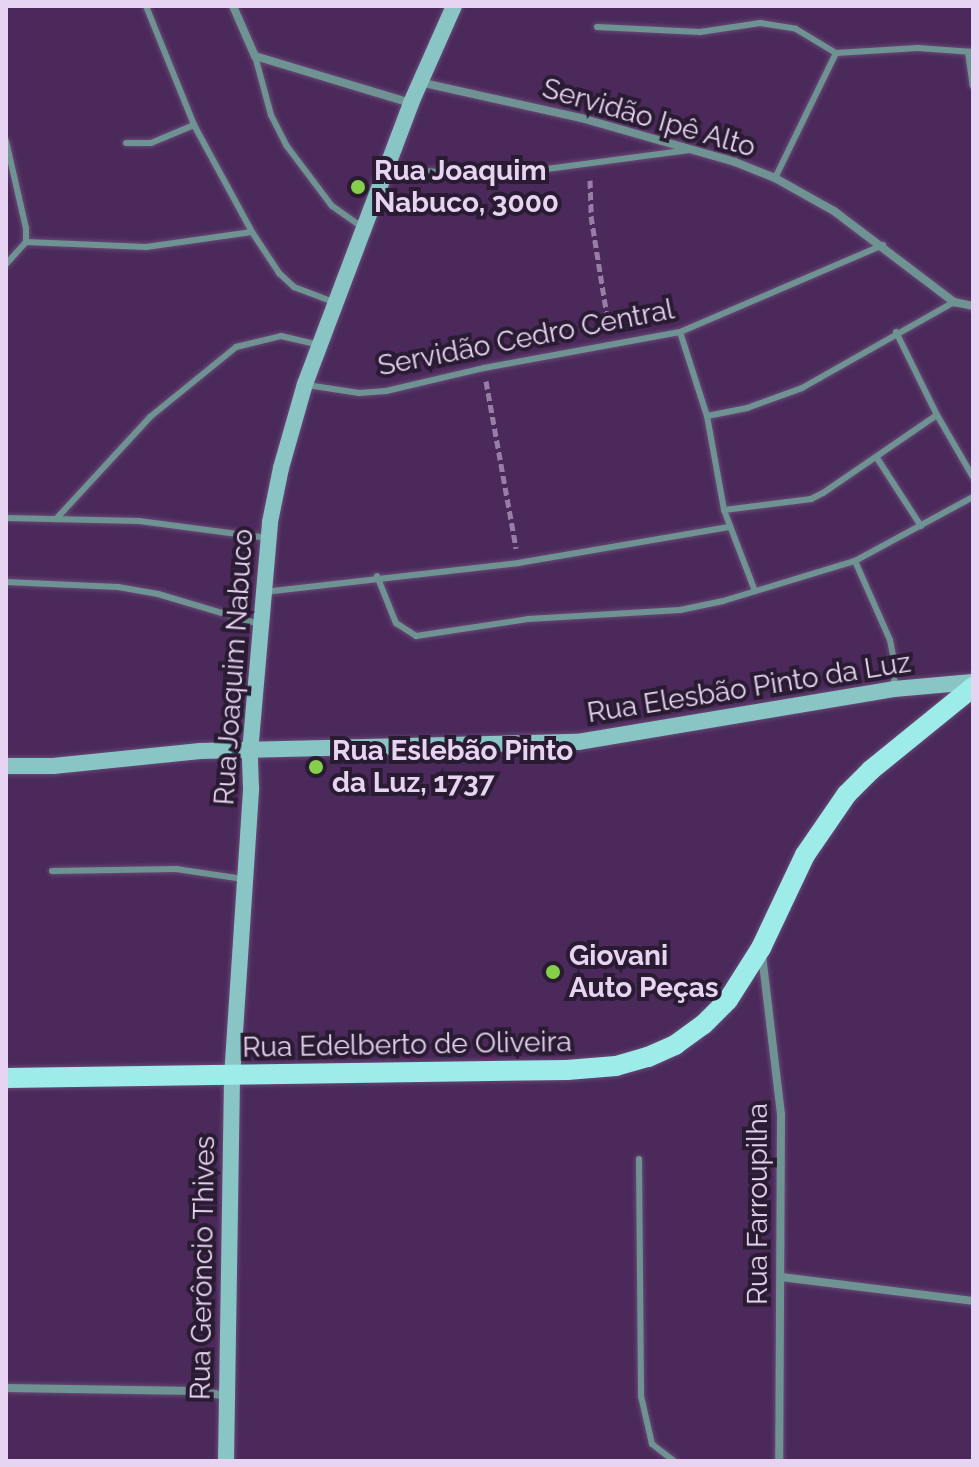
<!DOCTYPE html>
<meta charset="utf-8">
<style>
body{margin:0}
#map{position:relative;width:979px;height:1467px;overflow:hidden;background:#4b2a5b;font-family:Raleway,sans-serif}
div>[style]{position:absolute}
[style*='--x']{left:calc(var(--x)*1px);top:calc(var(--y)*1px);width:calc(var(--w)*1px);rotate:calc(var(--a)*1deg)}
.path>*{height:5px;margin-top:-2.5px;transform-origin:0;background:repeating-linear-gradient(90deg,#987ea6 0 8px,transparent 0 12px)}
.roads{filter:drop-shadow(0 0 2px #674976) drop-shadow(0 0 2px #674976)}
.lane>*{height:6px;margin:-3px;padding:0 3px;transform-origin:3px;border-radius:3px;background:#6e9392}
.street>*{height:8px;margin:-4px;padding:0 4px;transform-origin:4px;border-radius:4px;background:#6e9392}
.secondary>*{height:16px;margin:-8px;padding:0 8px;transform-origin:8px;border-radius:8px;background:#89c5c4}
.primary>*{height:20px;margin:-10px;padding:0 10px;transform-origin:10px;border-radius:10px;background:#9decea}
.dots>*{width:22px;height:22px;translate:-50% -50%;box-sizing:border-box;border:4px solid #291b31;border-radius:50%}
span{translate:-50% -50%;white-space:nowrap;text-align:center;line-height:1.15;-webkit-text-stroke:8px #291b31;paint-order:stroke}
.street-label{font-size:28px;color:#e7d4f2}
.poi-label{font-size:28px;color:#e7d4f2;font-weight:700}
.left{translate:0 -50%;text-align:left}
.frame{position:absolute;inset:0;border:8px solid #e7d4f2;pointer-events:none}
</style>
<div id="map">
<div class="path">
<div style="--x:590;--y:180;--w:36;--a:88"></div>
<div style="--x:591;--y:216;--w:113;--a:80.9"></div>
<div style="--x:486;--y:381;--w:170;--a:79.8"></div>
</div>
<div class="roads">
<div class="lane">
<div style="--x:146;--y:6;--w:128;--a:68"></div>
<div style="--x:194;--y:125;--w:122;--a:61.5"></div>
<div style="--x:252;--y:232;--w:49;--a:56.6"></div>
<div style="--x:279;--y:273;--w:21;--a:43"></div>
<div style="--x:294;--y:287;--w:45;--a:20.9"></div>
<div style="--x:597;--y:27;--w:103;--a:2.8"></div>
<div style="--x:700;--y:32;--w:61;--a:-8.5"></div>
<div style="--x:760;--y:23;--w:36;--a:9"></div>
<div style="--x:796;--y:29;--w:47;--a:31"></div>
<div style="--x:836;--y:53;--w:82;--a:-3.5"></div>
<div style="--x:918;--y:48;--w:55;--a:4.2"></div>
<div style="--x:968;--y:52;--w:34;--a:82"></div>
<div style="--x:255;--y:56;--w:61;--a:74.8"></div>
<div style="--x:271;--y:115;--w:34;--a:63"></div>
<div style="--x:286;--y:145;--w:76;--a:53"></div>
<div style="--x:332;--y:206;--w:38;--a:35"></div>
<div style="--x:6;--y:141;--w:89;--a:77.1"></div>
<div style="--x:26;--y:228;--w:14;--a:90"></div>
<div style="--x:26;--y:242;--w:30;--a:132"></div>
<div style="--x:126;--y:143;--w:25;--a:0"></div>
<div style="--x:151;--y:143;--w:47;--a:-22.7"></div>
<div style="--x:389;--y:169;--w:67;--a:3.4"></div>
<div style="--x:456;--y:173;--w:83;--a:-2.1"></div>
<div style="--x:539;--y:170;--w:150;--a:-7.6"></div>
<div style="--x:775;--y:178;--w:139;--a:-64"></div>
<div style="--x:26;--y:242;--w:120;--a:2.4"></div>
<div style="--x:146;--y:247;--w:107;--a:-8.1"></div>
<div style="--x:680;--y:332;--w:88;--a:72.2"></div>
<div style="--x:707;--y:416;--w:96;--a:79.7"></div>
<div style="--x:724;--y:510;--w:87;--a:69.1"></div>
<div style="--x:896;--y:332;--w:93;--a:63.7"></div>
<div style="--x:937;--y:415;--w:72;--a:59.9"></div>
<div style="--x:307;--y:385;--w:53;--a:8.7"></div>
<div style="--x:359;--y:393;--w:27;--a:-4"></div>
<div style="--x:386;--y:391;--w:101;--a:-13.2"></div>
<div style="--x:484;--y:368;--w:199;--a:-10.4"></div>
<div style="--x:680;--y:332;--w:221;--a:-23.2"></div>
<div style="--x:707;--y:416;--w:41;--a:-11.3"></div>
<div style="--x:747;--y:408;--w:59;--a:-20"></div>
<div style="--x:802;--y:388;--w:175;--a:-29.5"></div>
<div style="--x:877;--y:458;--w:81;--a:57.1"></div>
<div style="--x:724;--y:510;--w:88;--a:-7.2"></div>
<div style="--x:811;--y:499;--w:13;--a:-27"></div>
<div style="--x:823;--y:493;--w:138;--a:-34.4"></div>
<div style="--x:6;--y:518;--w:133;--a:1.3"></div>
<div style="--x:139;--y:521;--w:130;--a:7.5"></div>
<div style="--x:56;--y:519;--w:139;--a:-47.3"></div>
<div style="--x:150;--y:417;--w:111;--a:-39.1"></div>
<div style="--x:236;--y:347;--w:46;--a:-13.7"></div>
<div style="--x:281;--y:336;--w:37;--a:13"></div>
<div style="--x:855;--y:561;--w:86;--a:66.1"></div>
<div style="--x:890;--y:640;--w:25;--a:79"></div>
<div style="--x:895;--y:665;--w:21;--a:93"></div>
<div style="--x:377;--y:576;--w:51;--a:68"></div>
<div style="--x:396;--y:623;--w:24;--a:33"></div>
<div style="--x:416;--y:636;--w:113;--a:-8.6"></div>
<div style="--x:528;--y:619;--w:152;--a:-3.4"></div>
<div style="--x:680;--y:610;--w:44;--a:-11.8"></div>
<div style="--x:723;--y:601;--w:138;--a:-16.9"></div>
<div style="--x:855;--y:561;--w:134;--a:-28.5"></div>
<div style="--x:6;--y:582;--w:112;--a:2.6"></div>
<div style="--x:118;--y:587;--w:41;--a:9.9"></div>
<div style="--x:158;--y:594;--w:105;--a:16.5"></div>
<div style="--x:265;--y:592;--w:255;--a:-6.5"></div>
<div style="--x:518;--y:563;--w:214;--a:-9.7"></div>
<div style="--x:52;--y:871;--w:124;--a:-0.9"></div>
<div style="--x:176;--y:869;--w:68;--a:8.5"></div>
<div style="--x:639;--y:1159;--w:237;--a:89.5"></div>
<div style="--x:641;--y:1396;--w:49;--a:77.1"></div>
<div style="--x:652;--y:1444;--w:28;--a:38"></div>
</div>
<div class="street">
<div style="--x:233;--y:6;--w:55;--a:66.3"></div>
<div style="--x:255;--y:56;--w:163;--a:16.8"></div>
<div style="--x:419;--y:82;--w:166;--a:12.5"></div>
<div style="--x:581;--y:118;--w:160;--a:15.9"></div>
<div style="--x:735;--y:162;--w:43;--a:21.8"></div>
<div style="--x:775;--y:178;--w:68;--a:29.2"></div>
<div style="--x:834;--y:211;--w:151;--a:37.2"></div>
<div style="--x:954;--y:302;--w:19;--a:12"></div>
<div style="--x:762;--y:955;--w:161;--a:83.2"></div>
<div style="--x:781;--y:1115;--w:346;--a:90.3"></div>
<div style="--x:781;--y:1277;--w:193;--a:7.1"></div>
<div style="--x:6;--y:1388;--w:190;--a:0.9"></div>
<div style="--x:196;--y:1391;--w:31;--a:9"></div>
</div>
<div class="secondary">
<div style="--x:6;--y:766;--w:47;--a:0"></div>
<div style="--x:53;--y:766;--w:148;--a:-5.8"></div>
<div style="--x:200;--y:751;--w:378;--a:-1.4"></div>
<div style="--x:578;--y:742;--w:320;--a:-9.5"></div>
<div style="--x:894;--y:689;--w:79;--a:-5.1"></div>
<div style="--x:226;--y:1461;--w:384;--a:-89.1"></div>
<div style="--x:232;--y:1077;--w:290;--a:-86.2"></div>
<div style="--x:251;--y:788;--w:36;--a:-92"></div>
<div style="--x:250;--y:752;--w:231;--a:-85"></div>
<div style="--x:270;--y:522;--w:55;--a:-78.5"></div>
<div style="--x:281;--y:468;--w:87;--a:-74.1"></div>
<div style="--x:305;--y:384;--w:300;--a:-69.3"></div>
<div style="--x:411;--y:103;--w:106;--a:-66.1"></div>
</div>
<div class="primary">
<div style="--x:6;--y:1078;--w:561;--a:-0.82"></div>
<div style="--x:567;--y:1070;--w:49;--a:-4.7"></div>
<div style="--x:616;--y:1066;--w:33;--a:-16"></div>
<div style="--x:648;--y:1057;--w:30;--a:-24"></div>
<div style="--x:675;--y:1045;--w:34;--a:-36"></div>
<div style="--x:703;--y:1025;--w:35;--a:-45"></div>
<div style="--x:728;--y:1000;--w:62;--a:-57.6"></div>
<div style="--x:761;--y:948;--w:103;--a:-64.7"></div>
<div style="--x:805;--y:855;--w:74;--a:-55.5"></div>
<div style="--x:847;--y:794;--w:34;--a:-45"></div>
<div style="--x:871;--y:770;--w:132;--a:-39.1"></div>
</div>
</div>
<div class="dots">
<div style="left:358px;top:187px;background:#86cf4b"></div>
<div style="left:316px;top:767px;background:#86cf4b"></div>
<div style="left:553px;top:972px;background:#86cf4b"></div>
</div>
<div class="street-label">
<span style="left:649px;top:118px;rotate:16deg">Servidão Ipê Alto</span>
<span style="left:526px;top:338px;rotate:-11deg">Servidão Cedro Central</span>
<span style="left:234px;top:667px;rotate:-86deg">Rua Joaquim Nabuco</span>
<span style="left:749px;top:688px;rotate:-9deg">Rua Elesbão Pinto da Luz</span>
<span style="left:407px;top:1045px;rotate:-1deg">Rua Edelberto de Oliveira</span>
<span style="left:758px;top:1204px;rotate:-90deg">Rua Farroupilha</span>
<span style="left:203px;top:1268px;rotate:-89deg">Rua Gerôncio Thives</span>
</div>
<div class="poi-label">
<span class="left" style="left:374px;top:187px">Rua Joaquim<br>Nabuco, 3000</span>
<span class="left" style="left:332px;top:767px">Rua Eslebão Pinto<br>da Luz, 1737</span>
<span class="left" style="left:569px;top:972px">Giovani<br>Auto Peças</span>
</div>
<div class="frame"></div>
</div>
